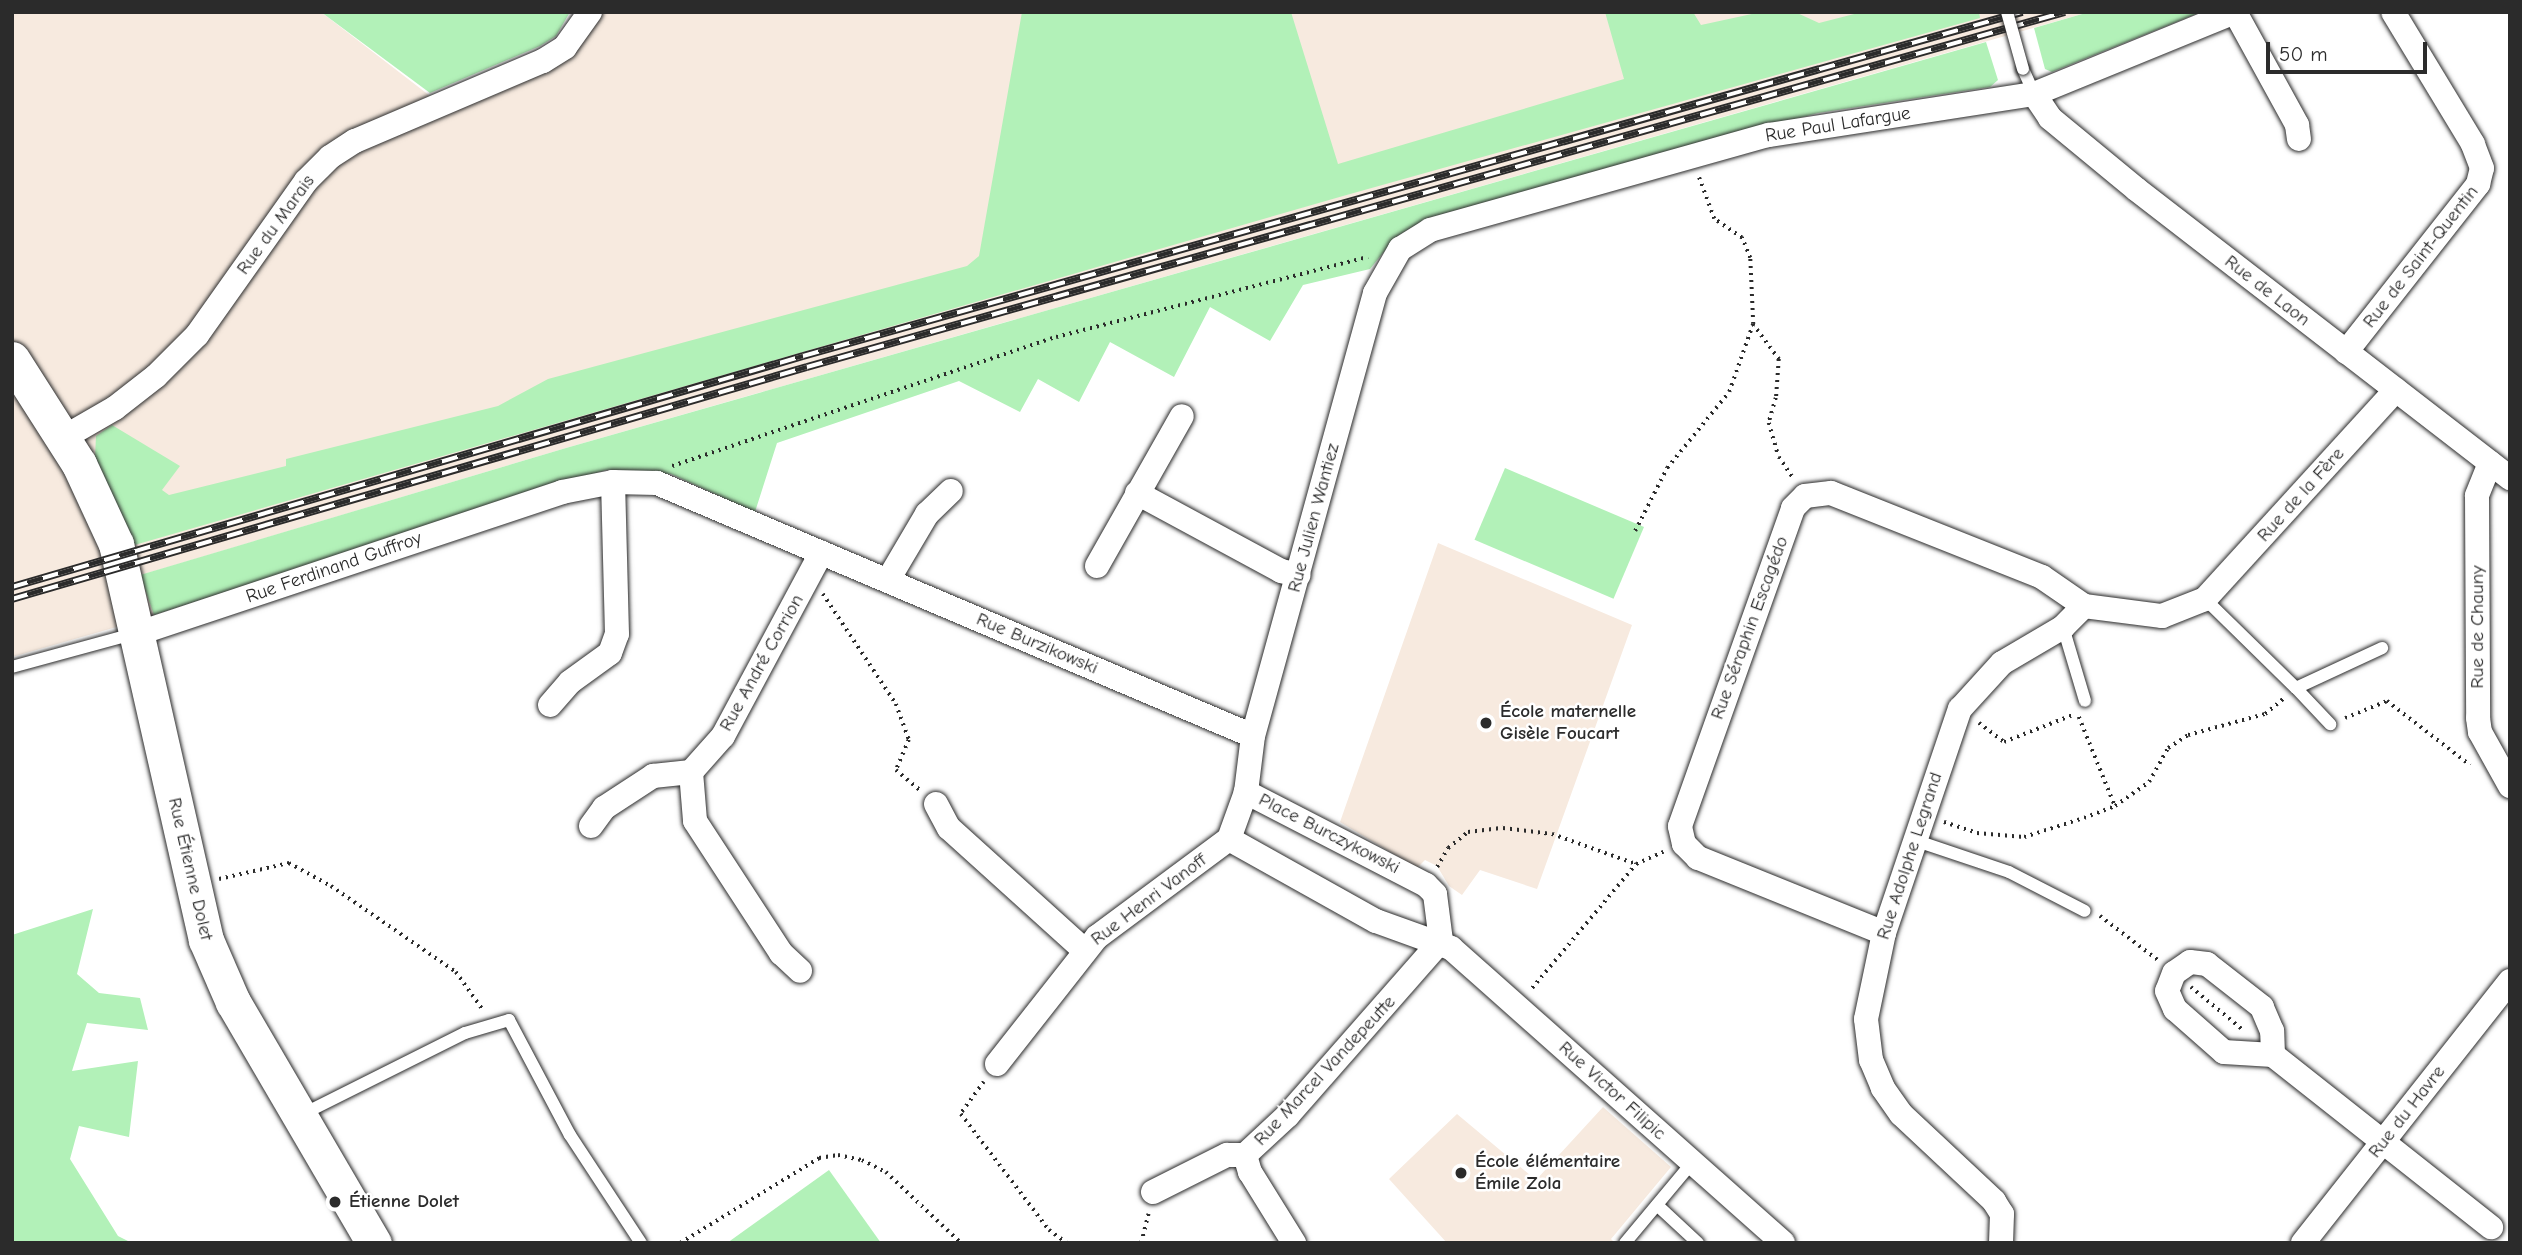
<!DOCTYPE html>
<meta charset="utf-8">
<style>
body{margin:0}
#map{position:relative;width:2522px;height:1255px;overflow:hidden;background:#fff;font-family:"Comic Neue",sans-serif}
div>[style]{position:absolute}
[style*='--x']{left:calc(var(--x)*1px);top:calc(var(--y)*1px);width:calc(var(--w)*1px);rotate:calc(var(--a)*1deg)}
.built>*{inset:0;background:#f7eadf}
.green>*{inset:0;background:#b2f1b8;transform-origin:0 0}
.path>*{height:3.5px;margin-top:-1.75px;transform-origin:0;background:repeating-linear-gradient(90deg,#2b2b2b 0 2px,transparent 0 7px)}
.roads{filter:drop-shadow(0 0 2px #2b2b2b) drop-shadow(0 0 2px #2b2b2b)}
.lane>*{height:12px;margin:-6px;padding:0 6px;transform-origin:6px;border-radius:6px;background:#fff}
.street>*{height:24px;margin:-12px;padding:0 12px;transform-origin:12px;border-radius:12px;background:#fff}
.secondary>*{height:35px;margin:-17.5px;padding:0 17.5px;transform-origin:17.5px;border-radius:17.5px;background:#fff}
.rail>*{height:8px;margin-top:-4px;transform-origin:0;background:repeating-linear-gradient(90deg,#fff 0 16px,#2b2b2b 0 32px);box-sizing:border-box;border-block:2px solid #2b2b2b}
.bridges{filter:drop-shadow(0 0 2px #2b2b2b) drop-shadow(0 0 2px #2b2b2b)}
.lane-bridge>*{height:12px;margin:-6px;padding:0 6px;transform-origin:6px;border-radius:6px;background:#fff}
.dots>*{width:19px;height:19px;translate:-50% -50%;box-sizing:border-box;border:4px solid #fff;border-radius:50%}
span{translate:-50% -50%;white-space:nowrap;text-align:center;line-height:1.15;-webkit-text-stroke:5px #fff;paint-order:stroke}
.street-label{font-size:19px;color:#2b2b2b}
.poi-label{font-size:19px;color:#2b2b2b;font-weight:700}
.left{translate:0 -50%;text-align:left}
.frame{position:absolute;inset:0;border:14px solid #2b2b2b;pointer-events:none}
.scale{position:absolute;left:2266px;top:42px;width:161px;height:32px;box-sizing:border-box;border:4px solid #2b2b2b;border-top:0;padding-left:9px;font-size:21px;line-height:24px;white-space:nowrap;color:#2b2b2b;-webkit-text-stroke:5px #fff;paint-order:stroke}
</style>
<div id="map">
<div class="built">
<div style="clip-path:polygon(12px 12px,321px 12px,447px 109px,600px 12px,2089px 12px,566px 448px,141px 575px,155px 616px,12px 657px)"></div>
<div style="clip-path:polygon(1438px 543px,1632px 625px,1537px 889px,1480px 870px,1462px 895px,1449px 886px,1437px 866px,1425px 860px,1417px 868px,1340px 822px)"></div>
<div style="clip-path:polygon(1603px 1107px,1671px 1167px,1611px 1239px,1615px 1243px,1447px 1243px,1389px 1179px,1457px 1114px,1536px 1180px)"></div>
</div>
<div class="green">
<div style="clip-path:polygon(321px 12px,570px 12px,556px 36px,540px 46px,430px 93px)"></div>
<div style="clip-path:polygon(1022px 12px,1291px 12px,1338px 164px,1624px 79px,1605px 12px,1693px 12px,1701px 25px,1761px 12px,1795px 12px,1819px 23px,1862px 12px,1979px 12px,1980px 18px,1343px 196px,131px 546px,95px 457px,96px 436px,112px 425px,180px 466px,162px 490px,169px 495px,286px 466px,286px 459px,498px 406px,548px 379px,967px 266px,979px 256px)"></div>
<div style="clip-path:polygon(2089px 12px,2201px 12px,2052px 72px,2045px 69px,2034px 28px)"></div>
<div style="clip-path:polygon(1986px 42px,1998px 80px,1990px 87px,1818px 113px,1428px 218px,1396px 237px,1370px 269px,1303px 285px,1270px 341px,1210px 307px,1174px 377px,1110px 342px,1079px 402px,1038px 379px,1020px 412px,959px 381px,777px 443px,755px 512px,671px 474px,606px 470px,154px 615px,140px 575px,566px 448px)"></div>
<div style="left:1505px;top:468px;width:151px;height:78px;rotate:23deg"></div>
<div style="clip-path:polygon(93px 909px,77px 974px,99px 993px,140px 998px,148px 1030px,87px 1023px,72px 1071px,138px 1061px,129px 1137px,79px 1126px,70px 1159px,118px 1236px,132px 1243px,12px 1243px,12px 935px)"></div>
<div style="clip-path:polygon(829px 1170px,881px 1243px,727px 1243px)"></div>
</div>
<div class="path">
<div style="--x:1753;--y:324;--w:44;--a:53.4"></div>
<div style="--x:1779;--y:359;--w:39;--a:94"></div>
<div style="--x:1776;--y:398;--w:26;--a:106"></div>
<div style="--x:1769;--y:423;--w:35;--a:74"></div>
<div style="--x:1779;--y:457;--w:25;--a:56"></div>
<div style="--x:672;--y:466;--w:405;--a:-18.6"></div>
<div style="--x:1056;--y:337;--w:322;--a:-14.4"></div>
<div style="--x:1635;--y:531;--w:71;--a:-63.1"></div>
<div style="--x:1667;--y:468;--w:98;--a:-50.8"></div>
<div style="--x:1729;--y:392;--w:72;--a:-70.6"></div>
<div style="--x:1753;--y:324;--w:66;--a:-92.6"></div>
<div style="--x:1750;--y:258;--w:22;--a:-112"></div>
<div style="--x:1742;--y:238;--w:34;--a:-146"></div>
<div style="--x:1714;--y:219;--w:44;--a:-110.1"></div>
<div style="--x:823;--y:594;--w:132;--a:56.4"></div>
<div style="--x:896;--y:704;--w:38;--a:70"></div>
<div style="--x:909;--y:740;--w:33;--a:113"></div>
<div style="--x:896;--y:770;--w:31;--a:40"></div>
<div style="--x:2079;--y:717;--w:96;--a:68"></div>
<div style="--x:2345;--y:718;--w:45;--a:-22"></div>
<div style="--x:2387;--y:701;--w:105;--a:37.6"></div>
<div style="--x:1979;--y:723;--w:31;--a:37"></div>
<div style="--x:2004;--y:742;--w:76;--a:-21.5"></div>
<div style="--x:1944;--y:822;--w:35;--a:18"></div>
<div style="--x:1977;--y:833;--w:47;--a:4.9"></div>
<div style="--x:2024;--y:837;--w:63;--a:-17.6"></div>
<div style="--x:2084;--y:818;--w:33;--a:-21"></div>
<div style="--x:2115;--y:806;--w:42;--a:-35.2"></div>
<div style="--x:2149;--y:782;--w:39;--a:-61"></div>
<div style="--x:2168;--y:748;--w:24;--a:-33"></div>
<div style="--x:2188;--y:735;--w:80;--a:-15.3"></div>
<div style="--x:2265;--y:714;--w:25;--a:-40"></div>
<div style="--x:1437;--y:867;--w:22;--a:-60"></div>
<div style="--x:1448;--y:848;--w:26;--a:-39"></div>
<div style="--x:1468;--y:832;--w:35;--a:-7"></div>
<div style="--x:1503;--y:828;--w:49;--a:7"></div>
<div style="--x:1552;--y:834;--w:89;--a:19.7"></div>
<div style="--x:219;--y:879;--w:72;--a:-12.9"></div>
<div style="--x:289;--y:863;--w:48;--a:28.7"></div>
<div style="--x:331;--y:886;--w:152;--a:34.5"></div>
<div style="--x:456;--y:972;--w:47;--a:54.6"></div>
<div style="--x:2100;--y:916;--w:73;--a:37.2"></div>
<div style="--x:2191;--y:987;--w:66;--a:39.5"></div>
<div style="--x:1532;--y:988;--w:162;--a:-50"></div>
<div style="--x:1636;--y:864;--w:30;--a:-24"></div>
<div style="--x:984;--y:1082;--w:39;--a:126"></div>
<div style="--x:961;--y:1114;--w:146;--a:52.8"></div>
<div style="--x:1049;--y:1230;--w:22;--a:36"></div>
<div style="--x:680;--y:1243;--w:163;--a:-31.4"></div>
<div style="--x:819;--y:1158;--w:19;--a:-9"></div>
<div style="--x:838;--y:1155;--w:25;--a:12"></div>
<div style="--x:862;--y:1160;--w:27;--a:27"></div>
<div style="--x:886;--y:1172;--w:103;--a:43.4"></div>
<div style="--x:1141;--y:1243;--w:30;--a:-76"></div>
</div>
<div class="roads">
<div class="lane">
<div style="--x:2023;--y:69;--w:27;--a:66"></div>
<div style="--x:2205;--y:599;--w:127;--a:44.4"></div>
<div style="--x:2296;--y:688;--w:95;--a:-24.9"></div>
<div style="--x:2063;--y:627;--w:77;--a:73.4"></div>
<div style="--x:12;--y:667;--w:125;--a:-15.3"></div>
<div style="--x:2296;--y:688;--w:50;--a:46.6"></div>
<div style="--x:1914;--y:840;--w:100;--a:18.6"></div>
<div style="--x:2009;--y:872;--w:85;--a:27.2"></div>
<div style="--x:301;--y:1115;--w:183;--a:-26.6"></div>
<div style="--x:465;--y:1033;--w:46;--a:-16.5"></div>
<div style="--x:509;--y:1020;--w:130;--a:62.1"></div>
<div style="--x:570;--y:1135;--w:129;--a:56.7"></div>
<div style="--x:1657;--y:1205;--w:56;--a:42.8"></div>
<div style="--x:1625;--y:1243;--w:104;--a:-50.1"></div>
</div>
<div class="street">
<div style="--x:2235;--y:12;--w:129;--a:61.2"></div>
<div style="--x:2297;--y:125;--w:14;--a:82"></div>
<div style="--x:2034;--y:94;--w:29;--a:56"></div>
<div style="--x:2050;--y:118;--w:112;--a:39.5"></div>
<div style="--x:2136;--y:189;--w:473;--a:37.7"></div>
<div style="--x:2346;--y:352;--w:214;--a:-51.8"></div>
<div style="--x:2478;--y:184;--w:16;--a:-76"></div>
<div style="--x:2482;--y:168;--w:26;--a:-111"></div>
<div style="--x:2473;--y:144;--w:154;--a:-121.2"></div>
<div style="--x:63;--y:438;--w:60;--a:-30"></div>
<div style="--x:115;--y:408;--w:52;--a:-38"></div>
<div style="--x:156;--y:376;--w:58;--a:-45"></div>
<div style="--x:197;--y:335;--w:189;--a:-54.7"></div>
<div style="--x:306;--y:181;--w:34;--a:-45"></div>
<div style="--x:330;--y:157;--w:30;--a:-33"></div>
<div style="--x:355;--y:141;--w:204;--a:-23.1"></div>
<div style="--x:543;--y:61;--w:26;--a:-32"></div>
<div style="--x:565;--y:47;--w:43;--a:-54.5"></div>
<div style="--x:2490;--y:463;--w:35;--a:112"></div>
<div style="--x:2477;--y:496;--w:222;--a:89.7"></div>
<div style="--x:2478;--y:718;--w:14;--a:82"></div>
<div style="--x:2480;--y:732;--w:62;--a:60.9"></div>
<div style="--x:1137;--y:493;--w:164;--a:28.4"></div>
<div style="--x:1281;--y:571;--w:18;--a:13"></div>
<div style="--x:1097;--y:566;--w:172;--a:-60.5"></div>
<div style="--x:888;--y:580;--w:77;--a:-59.4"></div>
<div style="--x:927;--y:514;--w:33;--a:-44"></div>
<div style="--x:139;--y:633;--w:446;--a:-18.4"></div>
<div style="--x:562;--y:492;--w:52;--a:-11.1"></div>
<div style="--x:613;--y:482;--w:44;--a:1.3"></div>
<div style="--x:657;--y:483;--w:647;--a:23"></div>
<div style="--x:550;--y:705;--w:30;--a:-49"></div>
<div style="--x:570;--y:682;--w:49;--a:-35.9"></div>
<div style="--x:610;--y:653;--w:20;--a:-70"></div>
<div style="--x:617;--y:634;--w:152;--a:-91.5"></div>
<div style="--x:691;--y:772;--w:49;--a:85.3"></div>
<div style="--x:695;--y:821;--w:158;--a:56.9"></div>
<div style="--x:781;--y:953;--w:26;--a:43"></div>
<div style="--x:1246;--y:792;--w:56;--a:-82.9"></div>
<div style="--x:1253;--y:736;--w:459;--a:-74.6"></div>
<div style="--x:1375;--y:293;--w:51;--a:-60.4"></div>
<div style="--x:1400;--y:249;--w:36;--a:-32"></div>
<div style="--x:1430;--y:230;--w:352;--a:-15.7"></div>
<div style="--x:1769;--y:135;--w:268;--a:-8.8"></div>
<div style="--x:2034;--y:94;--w:217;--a:-22.2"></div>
<div style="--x:936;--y:804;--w:27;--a:62"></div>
<div style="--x:949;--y:828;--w:182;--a:42.1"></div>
<div style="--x:591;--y:826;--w:22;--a:-54"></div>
<div style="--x:604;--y:808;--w:59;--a:-33.1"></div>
<div style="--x:653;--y:776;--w:38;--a:-6"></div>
<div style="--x:691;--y:772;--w:48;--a:-48.4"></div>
<div style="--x:723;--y:736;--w:208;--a:-61.8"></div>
<div style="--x:1884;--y:933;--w:201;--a:-158"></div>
<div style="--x:1698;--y:858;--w:20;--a:-135"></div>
<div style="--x:1684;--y:844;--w:18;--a:-103"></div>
<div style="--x:1680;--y:826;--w:337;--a:-70.4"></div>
<div style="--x:1793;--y:508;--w:17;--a:-45"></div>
<div style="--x:1805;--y:496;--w:26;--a:-7"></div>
<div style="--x:1831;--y:493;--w:227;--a:21.7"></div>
<div style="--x:2042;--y:577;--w:51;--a:34.6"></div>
<div style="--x:1441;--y:941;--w:47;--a:-97.3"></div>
<div style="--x:1435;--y:894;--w:13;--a:-135"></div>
<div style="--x:1426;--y:885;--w:203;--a:-152.7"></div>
<div style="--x:1246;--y:792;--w:50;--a:109.9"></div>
<div style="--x:1229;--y:839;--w:168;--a:29.2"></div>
<div style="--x:1376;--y:921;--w:80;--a:19.8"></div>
<div style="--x:1451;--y:948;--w:444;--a:41.6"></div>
<div style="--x:2273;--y:1055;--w:24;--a:-92"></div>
<div style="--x:2272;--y:1031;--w:26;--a:-113"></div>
<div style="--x:2262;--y:1007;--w:70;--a:-142"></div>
<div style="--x:2207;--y:964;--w:17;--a:-173"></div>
<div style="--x:2190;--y:962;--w:19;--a:145"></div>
<div style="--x:2174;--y:973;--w:19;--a:111"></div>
<div style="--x:2167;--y:991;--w:20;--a:66"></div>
<div style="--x:2175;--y:1009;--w:65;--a:41.3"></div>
<div style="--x:2224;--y:1052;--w:49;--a:3.5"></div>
<div style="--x:2273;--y:1055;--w:278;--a:38.3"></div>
<div style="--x:997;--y:1064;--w:162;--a:-51.8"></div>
<div style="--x:1097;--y:937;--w:164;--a:-36.6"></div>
<div style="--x:1245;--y:1155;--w:18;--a:74"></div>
<div style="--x:1250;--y:1172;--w:84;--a:58.2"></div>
<div style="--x:1153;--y:1192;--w:83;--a:-26.6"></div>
<div style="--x:1227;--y:1155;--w:18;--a:0"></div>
<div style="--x:1245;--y:1155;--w:59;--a:-42.9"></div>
<div style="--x:1288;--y:1115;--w:232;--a:-48.7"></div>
<div style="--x:2001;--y:1243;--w:29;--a:-88"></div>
<div style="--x:2002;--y:1214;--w:15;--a:-122"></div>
<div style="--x:1994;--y:1201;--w:127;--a:-136.9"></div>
<div style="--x:1901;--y:1114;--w:32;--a:-125"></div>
<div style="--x:1883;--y:1088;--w:30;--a:-113"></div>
<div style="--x:1871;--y:1060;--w:41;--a:-97"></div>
<div style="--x:1866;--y:1019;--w:88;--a:-78.2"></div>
<div style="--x:1884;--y:933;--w:237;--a:-71.3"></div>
<div style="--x:1960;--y:709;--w:62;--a:-47.6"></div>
<div style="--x:2002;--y:663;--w:71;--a:-30.5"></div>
<div style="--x:2063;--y:627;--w:30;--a:-45"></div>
<div style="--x:2084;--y:606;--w:79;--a:7.3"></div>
<div style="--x:2162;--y:616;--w:46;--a:-21.6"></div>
<div style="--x:2205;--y:599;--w:283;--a:-47.6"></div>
<div style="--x:2303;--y:1243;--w:334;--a:-51.7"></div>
</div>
<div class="secondary">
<div style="--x:12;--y:359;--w:125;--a:57.5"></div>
<div style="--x:79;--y:464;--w:88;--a:65.2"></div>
<div style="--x:116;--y:544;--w:406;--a:77.2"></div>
<div style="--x:206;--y:940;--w:68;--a:66.5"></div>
<div style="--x:233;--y:1002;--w:279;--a:59.7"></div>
</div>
</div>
<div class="rail">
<div style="--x:12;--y:587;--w:824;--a:-16.28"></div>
<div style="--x:803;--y:356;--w:1267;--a:-15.76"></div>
<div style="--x:12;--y:599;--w:828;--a:-16.27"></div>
<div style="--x:807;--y:367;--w:1307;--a:-15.76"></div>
</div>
<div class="bridges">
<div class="lane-bridge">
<div style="--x:2007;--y:12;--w:59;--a:74.3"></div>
</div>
</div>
<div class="dots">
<div style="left:1486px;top:723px;background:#2b2b2b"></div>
<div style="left:1461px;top:1173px;background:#2b2b2b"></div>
<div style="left:335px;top:1202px;background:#2b2b2b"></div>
</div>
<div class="street-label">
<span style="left:1838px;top:125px;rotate:-9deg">Rue Paul Lafargue</span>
<span style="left:276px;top:225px;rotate:-54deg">Rue du Marais</span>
<span style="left:2421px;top:257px;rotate:-52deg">Rue de Saint-Quentin</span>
<span style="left:2267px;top:291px;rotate:38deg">Rue de Laon</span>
<span style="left:2301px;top:495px;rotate:-48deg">Rue de la Fère</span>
<span style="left:1314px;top:518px;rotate:-75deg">Rue Julien Wantiez</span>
<span style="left:334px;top:568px;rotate:-19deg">Rue Ferdinand Guffroy</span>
<span style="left:2478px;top:627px;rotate:-90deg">Rue de Chauny</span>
<span style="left:1750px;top:628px;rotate:-70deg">Rue Séraphin Escagédo</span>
<span style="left:1037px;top:644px;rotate:23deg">Rue Burzikowski</span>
<span style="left:762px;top:663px;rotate:-61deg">Rue André Corrion</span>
<span style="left:1329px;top:834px;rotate:27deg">Place Burczykowski</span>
<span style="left:1910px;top:856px;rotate:-72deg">Rue Adolphe Legrand</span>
<span style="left:190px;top:869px;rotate:77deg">Rue Étienne Dolet</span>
<span style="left:1149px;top:900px;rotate:-37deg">Rue Henri Vanoff</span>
<span style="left:1325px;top:1071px;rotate:-47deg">Rue Marcel Vandepeutte</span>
<span style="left:1612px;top:1091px;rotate:42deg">Rue Victor Filipic</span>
<span style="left:2407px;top:1112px;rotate:-52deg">Rue du Havre</span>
</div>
<div class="poi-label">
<span class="left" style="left:1500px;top:723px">École maternelle<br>Gisèle Foucart</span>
<span class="left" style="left:1475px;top:1173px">École élémentaire<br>Émile Zola</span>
<span class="left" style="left:349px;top:1202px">Étienne Dolet</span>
</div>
<div class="frame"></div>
<div class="scale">50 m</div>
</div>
